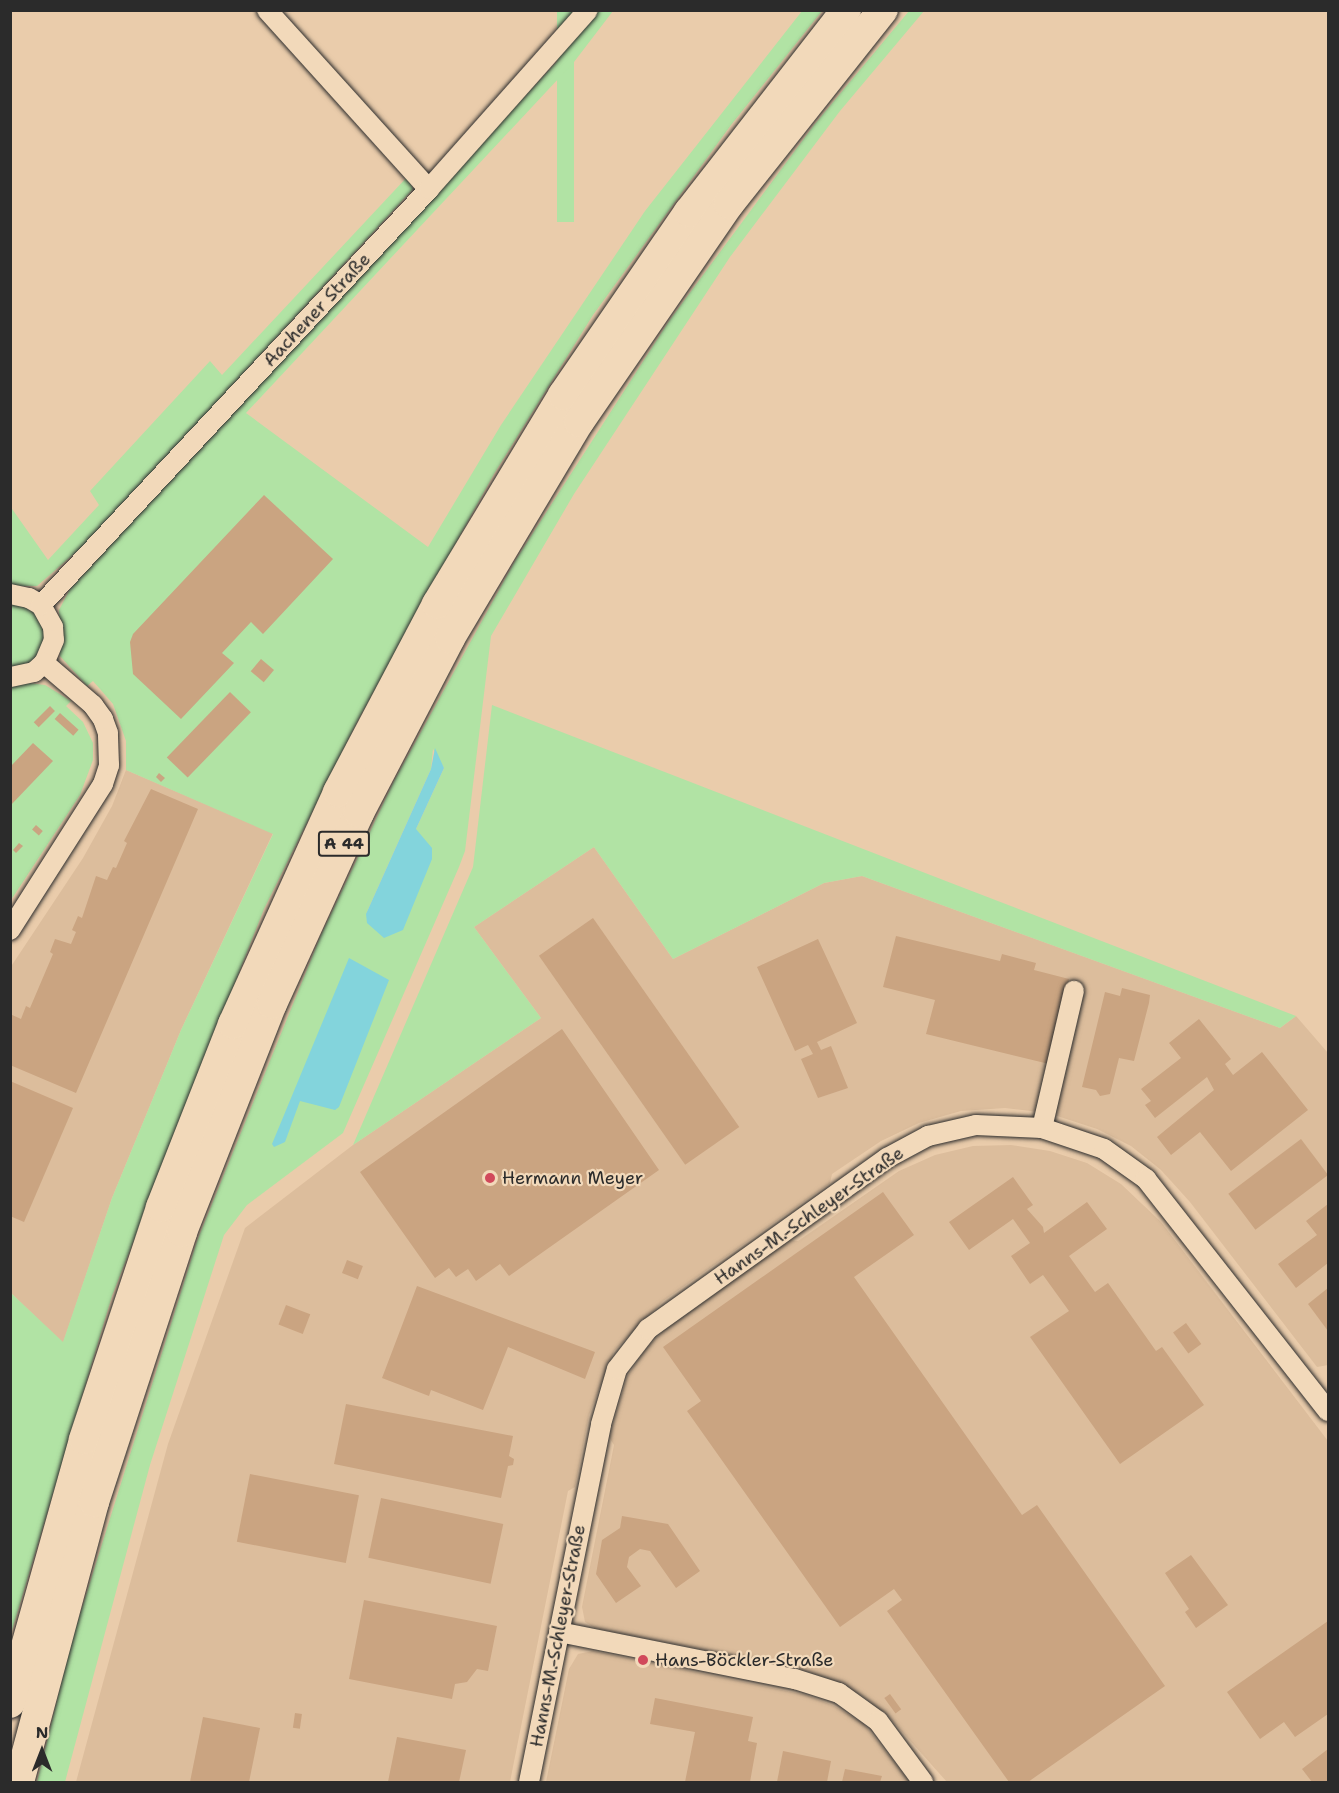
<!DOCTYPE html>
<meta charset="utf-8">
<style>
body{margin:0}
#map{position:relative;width:1339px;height:1793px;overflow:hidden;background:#eaccab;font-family:"Shantell Sans",sans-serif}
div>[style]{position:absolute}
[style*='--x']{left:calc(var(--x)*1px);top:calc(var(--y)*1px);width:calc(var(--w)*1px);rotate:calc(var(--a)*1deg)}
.built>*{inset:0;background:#dcbd9c}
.green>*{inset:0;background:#b1e3a4;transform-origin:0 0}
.water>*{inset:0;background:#83d4dc}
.building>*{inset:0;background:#caa481;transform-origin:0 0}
.roads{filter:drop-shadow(0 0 2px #2b2b2b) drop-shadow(0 0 2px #2b2b2b)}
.minor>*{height:20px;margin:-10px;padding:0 10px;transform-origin:10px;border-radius:10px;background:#f2d9ba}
.highway>*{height:30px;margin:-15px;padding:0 15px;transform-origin:15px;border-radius:15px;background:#f2d9ba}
.dots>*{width:16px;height:16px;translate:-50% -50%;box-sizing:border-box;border:3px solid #f2d9ba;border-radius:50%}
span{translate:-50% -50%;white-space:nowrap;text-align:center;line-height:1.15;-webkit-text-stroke:4.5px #f2d9ba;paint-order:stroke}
.shield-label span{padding:2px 4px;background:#f2d9ba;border:2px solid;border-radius:4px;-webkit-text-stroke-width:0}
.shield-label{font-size:16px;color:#2b2b2b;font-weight:700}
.street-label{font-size:18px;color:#2b2b2b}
.poi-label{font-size:18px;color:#2b2b2b}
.left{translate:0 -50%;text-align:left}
.frame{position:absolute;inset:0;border:12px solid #2b2b2b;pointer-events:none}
.north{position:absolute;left:12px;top:1721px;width:60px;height:60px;-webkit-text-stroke:4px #f2d9ba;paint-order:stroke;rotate:0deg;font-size:16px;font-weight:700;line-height:24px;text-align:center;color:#2b2b2b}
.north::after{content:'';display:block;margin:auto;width:21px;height:27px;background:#2b2b2b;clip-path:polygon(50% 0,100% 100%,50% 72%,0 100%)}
</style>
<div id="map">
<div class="built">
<div style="clip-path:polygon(126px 770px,273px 833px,181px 1030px,112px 1198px,63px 1343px,11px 1293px,10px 968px,83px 858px,112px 806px)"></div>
<div style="clip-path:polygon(594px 847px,673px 959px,824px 883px,862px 876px,1280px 1028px,1296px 1016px,1328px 1053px,1328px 1365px,1317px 1367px,1190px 1202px,1161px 1170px,1131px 1146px,1097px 1129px,1048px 1113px,1005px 1108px,961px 1111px,919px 1123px,881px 1141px,832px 1174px,830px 1183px,663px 1301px,614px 1351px,589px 1415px,575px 1487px,568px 1491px,510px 1782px,76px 1782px,168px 1444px,245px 1228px,353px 1145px,541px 1018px,474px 927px)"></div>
<div style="clip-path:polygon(1011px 1145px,1050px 1151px,1087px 1163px,1121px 1184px,1161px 1222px,1328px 1441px,1328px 1782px,947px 1782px,889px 1717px,861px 1695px,830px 1679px,797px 1668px,595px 1628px,585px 1622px,582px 1607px,614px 1445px,609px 1437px,627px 1377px,644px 1351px,665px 1329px,789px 1240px,798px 1241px,899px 1171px,935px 1155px,973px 1146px)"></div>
<div style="clip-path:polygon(593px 1651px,806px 1695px,834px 1706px,863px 1723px,910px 1782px,546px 1782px,569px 1669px,578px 1654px)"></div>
</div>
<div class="green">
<div style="left:557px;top:11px;width:17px;height:211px"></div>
<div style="clip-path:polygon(597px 11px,613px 11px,574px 62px,246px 413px,428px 547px,501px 425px,645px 211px,802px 11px,822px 11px,731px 125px,593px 315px,494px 474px,357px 722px,264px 909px,112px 1296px,11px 1634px,11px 1293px,63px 1342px,112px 1198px,181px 1030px,273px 834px,126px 770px,126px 741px,113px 704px,93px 681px,87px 686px,60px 656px,59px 610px,70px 589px,561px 57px)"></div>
<div style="clip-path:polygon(evenodd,909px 11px,924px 11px,840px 111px,730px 257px,574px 494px,491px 636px,465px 851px,459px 867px,343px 1133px,247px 1205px,224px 1235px,150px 1465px,65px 1782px,37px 1782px,71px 1643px,197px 1241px,321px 935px,394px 781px,515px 561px,669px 321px,814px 125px,909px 11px,433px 749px,444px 768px,416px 829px,366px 914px,431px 769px,433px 749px)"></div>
<div style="clip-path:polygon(408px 176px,413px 189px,90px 540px,37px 586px,11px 586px,10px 506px,48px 560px,99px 505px,90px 491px,210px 361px,222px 375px)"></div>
<div style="clip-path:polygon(10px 599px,26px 601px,48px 626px,40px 661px,10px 673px)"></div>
<div style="clip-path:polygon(29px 683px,45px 685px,71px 701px,66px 706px,83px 722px,93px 743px,93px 760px,80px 795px,11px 900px,11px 685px)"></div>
<div style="clip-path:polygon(492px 705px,951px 883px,1296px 1016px,1280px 1028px,862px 876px,824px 883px,673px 959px,594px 847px,474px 927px,541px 1018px,353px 1145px,473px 867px)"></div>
</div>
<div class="water">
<div style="clip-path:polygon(435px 748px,444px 768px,416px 829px,432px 848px,432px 859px,403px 930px,384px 938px,367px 923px,366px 914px,431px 769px)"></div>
<div style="clip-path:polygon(349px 958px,389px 980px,339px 1107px,335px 1110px,300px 1101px,285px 1142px,274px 1147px,272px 1144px)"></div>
</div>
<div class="building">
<div style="clip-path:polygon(264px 495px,333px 559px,263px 634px,251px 622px,222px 653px,234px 663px,181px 719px,133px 674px,130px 642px,133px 634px)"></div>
<div style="left:261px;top:659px;width:17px;height:16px;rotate:40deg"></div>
<div style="left:230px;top:692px;width:29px;height:91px;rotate:44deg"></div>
<div style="left:50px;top:706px;width:7px;height:23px;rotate:45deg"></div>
<div style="left:60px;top:713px;width:25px;height:8px;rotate:42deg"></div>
<div style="clip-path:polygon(33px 743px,53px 761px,10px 806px,10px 767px)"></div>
<div style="clip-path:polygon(159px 773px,165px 778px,161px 782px,156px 777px)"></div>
<div style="clip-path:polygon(151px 789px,198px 809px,76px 1093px,10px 1065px,10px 1014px,21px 1019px,26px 1006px,30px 1008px,53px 954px,50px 952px,55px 939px,71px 944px,76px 932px,72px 930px,78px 916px,82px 918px,96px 876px,107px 880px,113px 867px,116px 868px,127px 843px,124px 841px)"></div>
<div style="left:36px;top:825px;width:9px;height:6px;rotate:41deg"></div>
<div style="clip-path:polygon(19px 843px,23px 846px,16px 853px,13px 850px)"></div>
<div style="left:593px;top:918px;width:255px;height:66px;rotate:55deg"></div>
<div style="clip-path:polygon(896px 936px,1000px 961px,1002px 954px,1036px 963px,1034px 970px,1069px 979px,1049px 1064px,926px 1034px,935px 1000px,883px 987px)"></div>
<div style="clip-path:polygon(818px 939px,857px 1023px,817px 1042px,821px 1050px,831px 1046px,848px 1088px,818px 1098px,801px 1059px,813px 1054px,808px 1045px,795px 1051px,757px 967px)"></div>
<div style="clip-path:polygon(1122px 988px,1150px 995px,1149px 1003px,1134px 1061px,1119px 1058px,1110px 1094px,1100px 1096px,1096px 1090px,1082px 1087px,1105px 992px,1120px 996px)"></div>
<div style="clip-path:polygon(1199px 1019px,1231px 1059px,1225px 1064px,1233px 1075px,1262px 1052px,1308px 1110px,1231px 1171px,1200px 1132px,1171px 1155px,1157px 1137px,1214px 1090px,1207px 1077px,1155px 1118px,1145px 1105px,1151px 1101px,1141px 1089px,1181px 1058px,1169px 1043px)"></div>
<div style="clip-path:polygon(562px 1029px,659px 1170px,509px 1276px,500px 1264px,476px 1281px,468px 1269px,456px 1277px,449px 1268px,435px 1278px,360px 1172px)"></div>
<div style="clip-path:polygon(10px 1081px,73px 1108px,24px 1222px,10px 1216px)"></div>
<div style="left:1301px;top:1139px;width:45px;height:91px;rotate:53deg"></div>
<div style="clip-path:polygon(1013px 1177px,1033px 1205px,1027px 1209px,1043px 1227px,1044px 1233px,1087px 1202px,1107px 1229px,1069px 1256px,1095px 1292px,1108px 1283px,1156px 1351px,1162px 1347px,1204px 1405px,1120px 1464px,1030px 1337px,1069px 1311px,1043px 1275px,1030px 1284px,1011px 1256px,1030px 1243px,1013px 1219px,969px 1250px,949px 1222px)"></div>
<div style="clip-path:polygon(883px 1192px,914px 1235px,854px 1277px,1022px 1515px,1037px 1505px,1165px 1686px,1028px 1782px,1009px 1782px,887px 1611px,902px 1600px,894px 1589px,840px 1627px,687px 1411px,701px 1401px,663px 1347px)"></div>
<div style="clip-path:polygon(1328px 1204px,1328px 1263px,1296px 1288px,1278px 1264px,1317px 1235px,1306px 1221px)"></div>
<div style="left:347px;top:1260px;width:17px;height:14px;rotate:21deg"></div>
<div style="clip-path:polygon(417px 1286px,595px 1352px,585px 1379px,508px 1347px,483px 1410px,431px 1390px,429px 1396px,382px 1378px)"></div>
<div style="clip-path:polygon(1328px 1288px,1328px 1331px,1308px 1304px)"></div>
<div style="left:286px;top:1305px;width:26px;height:21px;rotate:21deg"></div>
<div style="left:1186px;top:1323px;width:26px;height:16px;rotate:54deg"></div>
<div style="clip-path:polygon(346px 1404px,513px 1436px,509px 1456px,514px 1459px,513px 1465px,508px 1466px,501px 1498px,334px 1464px)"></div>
<div style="left:250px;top:1474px;width:111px;height:69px;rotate:11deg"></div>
<div style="left:381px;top:1498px;width:125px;height:61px;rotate:12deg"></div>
<div style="clip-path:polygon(622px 1516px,668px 1524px,700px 1571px,676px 1588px,650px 1551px,640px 1549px,629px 1557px,627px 1567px,641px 1586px,616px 1603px,596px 1574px,602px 1540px,620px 1528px)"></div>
<div style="clip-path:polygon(1191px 1555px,1228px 1605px,1196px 1628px,1185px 1612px,1189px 1609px,1165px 1573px)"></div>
<div style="clip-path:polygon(364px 1600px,497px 1626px,488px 1671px,477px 1669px,467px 1682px,455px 1684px,452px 1699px,349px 1679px)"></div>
<div style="clip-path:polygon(1328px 1621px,1328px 1714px,1295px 1737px,1284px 1722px,1260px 1739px,1227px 1692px)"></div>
<div style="left:890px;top:1694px;width:19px;height:7px;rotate:54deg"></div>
<div style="clip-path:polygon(655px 1698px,753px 1717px,748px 1741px,757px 1743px,750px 1782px,685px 1782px,695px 1732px,650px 1724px)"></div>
<div style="left:295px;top:1713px;width:7px;height:15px;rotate:8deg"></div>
<div style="clip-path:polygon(203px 1717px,260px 1728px,249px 1782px,190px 1782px)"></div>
<div style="clip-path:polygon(397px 1737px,466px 1750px,459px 1782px,388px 1782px)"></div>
<div style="clip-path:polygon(1328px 1749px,1328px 1782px,1312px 1782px,1302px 1769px)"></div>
<div style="clip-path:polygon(783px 1751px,831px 1761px,827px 1782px,777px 1782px)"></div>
<div style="clip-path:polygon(845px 1769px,882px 1776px,880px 1782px,842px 1782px)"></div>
</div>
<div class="roads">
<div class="minor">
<div style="--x:267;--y:10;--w:241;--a:47.9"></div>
<div style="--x:10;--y:594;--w:19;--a:12"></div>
<div style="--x:29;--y:598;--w:14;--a:30"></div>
<div style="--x:41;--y:605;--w:25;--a:61"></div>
<div style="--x:53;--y:627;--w:13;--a:86"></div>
<div style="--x:54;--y:640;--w:25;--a:113"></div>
<div style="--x:44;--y:663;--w:13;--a:138"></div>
<div style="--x:34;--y:672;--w:25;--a:168"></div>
<div style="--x:41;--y:605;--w:569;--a:-46.99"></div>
<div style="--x:429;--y:189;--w:239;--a:-48.4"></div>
<div style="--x:10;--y:930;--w:173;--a:-57.5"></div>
<div style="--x:103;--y:784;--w:20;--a:-72"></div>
<div style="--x:109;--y:765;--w:32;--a:-92"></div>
<div style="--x:108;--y:733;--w:15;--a:-110"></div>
<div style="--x:103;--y:719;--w:17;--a:-126"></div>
<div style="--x:93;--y:705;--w:65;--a:-139.4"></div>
<div style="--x:1042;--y:1128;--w:141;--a:-76.9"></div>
<div style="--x:559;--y:1632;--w:241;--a:11.3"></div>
<div style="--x:795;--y:1679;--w:46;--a:17.7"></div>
<div style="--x:839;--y:1693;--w:48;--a:35.7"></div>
<div style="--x:878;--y:1721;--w:76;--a:53.6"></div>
<div style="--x:529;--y:1782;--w:365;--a:-78.6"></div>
<div style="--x:601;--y:1424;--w:57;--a:-73.8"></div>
<div style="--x:617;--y:1369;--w:51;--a:-52.2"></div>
<div style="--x:648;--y:1329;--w:294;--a:-35.6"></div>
<div style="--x:887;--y:1158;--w:47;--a:-28.2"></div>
<div style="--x:928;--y:1136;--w:49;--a:-12.9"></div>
<div style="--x:976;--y:1125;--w:66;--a:2.6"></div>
<div style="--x:1042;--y:1128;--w:65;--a:18.7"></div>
<div style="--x:1104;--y:1149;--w:52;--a:35.5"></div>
<div style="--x:1146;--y:1179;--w:295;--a:51.9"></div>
</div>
<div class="highway">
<div style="--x:10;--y:1703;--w:274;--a:-74.3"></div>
<div style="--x:84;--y:1439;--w:244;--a:-71.6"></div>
<div style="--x:161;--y:1207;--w:197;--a:-68.5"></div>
<div style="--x:233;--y:1024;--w:255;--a:-65.6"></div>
<div style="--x:338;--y:792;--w:212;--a:-62.2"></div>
<div style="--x:437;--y:604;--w:244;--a:-58.9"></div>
<div style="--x:563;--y:395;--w:222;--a:-55.5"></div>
<div style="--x:689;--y:212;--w:256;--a:-52.1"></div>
<div style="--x:19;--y:1782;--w:290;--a:-75"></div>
<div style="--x:94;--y:1502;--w:284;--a:-71.9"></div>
<div style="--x:182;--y:1232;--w:245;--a:-68.5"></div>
<div style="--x:272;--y:1004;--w:210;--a:-65.5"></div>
<div style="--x:359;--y:813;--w:197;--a:-62.5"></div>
<div style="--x:450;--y:638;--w:252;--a:-59.2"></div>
<div style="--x:579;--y:422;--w:265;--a:-55.5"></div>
<div style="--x:729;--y:204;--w:248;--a:-51.6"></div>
</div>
</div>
<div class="dots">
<div style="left:490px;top:1178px;background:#d1495b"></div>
<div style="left:643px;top:1660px;background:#d1495b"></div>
</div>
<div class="shield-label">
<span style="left:344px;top:844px">A 44</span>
</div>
<div class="street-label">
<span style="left:317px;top:310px;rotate:-47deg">Aachener Straße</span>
<span style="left:809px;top:1216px;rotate:-35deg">Hanns-M.-Schleyer-Straße</span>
<span style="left:558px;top:1636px;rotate:-79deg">Hanns-M.-Schleyer-Straße</span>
</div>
<div class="poi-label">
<span class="left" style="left:502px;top:1178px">Hermann Meyer</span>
<span class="left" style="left:655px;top:1660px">Hans-Böckler-Straße</span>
</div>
<div class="frame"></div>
<div class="north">N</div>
</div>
